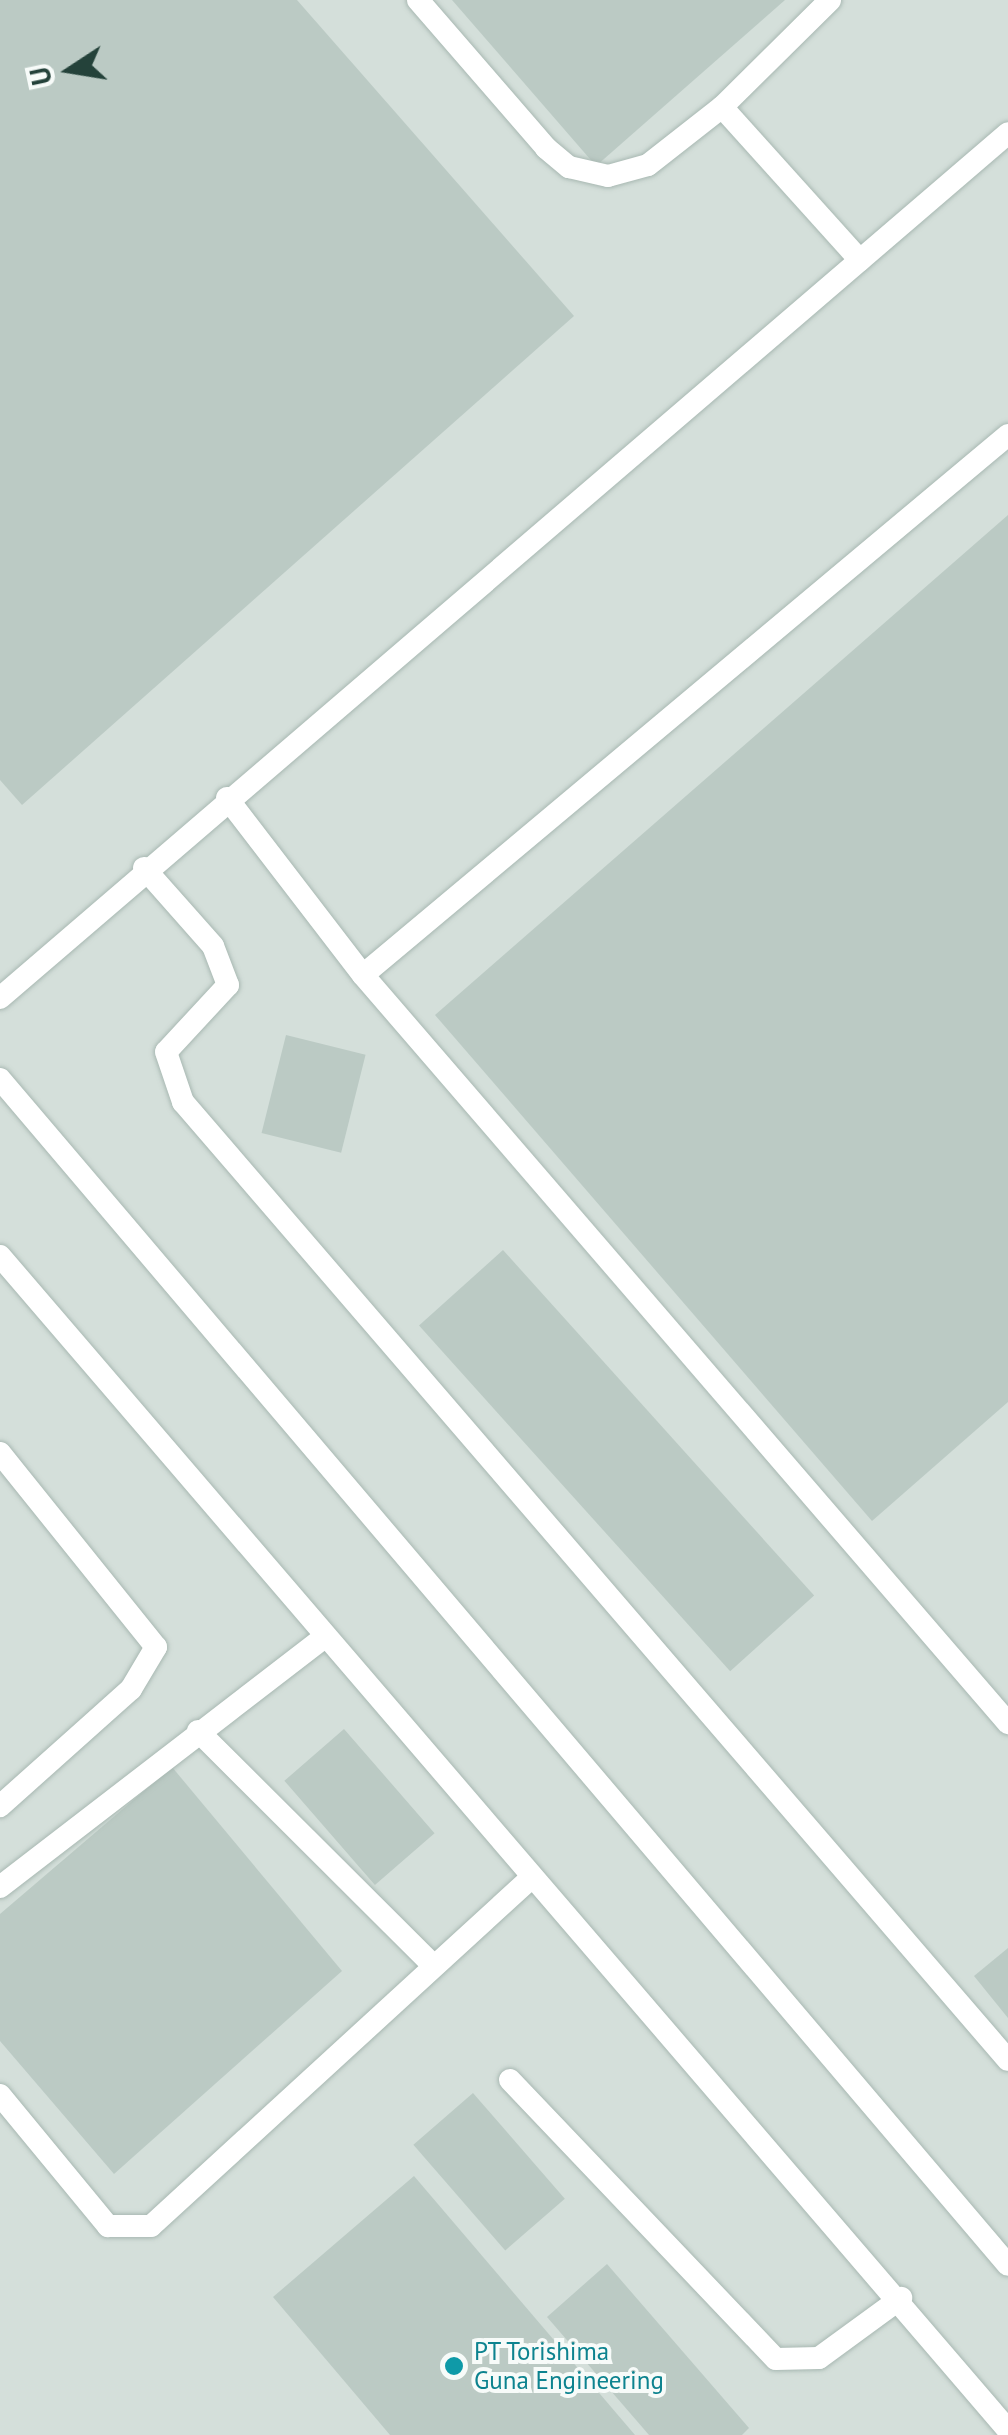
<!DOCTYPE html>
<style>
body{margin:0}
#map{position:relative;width:1008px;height:2435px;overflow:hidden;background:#e6efeb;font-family:"PT Sans",sans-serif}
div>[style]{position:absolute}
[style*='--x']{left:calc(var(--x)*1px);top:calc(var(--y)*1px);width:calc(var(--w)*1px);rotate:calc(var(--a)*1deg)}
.built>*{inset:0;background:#d4dfda;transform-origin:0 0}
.building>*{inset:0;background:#bbcac4;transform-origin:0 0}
.roads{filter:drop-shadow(0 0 2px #a8b8b2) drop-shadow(0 0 2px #a8b8b2)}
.service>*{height:22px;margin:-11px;padding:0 11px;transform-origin:11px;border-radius:11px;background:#fff}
.dots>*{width:28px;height:28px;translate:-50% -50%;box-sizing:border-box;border:5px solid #f7fbf9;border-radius:50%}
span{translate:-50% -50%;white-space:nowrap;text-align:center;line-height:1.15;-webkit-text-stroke:8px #f7fbf9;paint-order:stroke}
.culture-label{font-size:25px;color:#0d838f}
.left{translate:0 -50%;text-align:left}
.north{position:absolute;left:20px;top:20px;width:100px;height:100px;-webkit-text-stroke:8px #f7fbf9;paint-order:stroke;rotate:258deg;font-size:28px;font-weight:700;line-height:40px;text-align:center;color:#24423a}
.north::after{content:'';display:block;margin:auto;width:35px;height:45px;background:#24423a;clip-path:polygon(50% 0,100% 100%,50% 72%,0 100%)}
</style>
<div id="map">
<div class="built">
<div style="left:0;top:0;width:1008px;height:2435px"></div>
</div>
<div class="building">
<div style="clip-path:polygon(0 0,297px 0,574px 316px,22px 805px,0 780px)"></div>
<div style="clip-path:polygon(452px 0,785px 0,596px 166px)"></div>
<div style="clip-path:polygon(1008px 515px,1008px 1402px,872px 1521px,435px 1015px)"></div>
<div style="left:286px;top:1035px;width:82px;height:101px;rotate:14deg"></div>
<div style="left:503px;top:1250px;width:465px;height:113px;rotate:48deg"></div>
<div style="left:344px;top:1729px;width:138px;height:79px;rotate:49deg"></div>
<div style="clip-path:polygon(172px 1767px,342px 1971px,114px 2174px,0 2041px,0 1914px)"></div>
<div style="clip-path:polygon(1008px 1948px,1008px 2018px,974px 1976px)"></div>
<div style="left:473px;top:2093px;width:140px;height:79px;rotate:49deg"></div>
<div style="clip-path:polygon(414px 2176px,635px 2435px,390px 2435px,273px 2297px)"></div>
<div style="clip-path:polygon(607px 2264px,749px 2428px,742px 2435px,649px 2435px,547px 2317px)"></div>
</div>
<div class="roads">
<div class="service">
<div style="--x:418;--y:0;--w:196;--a:49.1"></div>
<div style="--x:546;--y:148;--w:30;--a:40"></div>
<div style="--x:569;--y:167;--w:40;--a:13"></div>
<div style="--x:608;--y:176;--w:41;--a:-15.4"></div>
<div style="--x:648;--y:165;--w:94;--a:-38.1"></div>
<div style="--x:722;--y:107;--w:152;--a:-44.7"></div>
<div style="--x:722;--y:107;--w:206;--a:48"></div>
<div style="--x:227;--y:798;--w:223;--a:52.5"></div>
<div style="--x:363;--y:975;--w:988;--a:49.23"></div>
<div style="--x:144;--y:868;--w:104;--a:48.5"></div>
<div style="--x:213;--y:946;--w:42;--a:69"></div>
<div style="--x:228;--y:985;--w:91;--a:132.8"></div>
<div style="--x:166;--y:1052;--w:53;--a:71.2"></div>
<div style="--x:183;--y:1102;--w:1264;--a:49.27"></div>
<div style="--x:363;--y:975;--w:841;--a:-39.94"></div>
<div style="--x:0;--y:998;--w:1328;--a:-40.63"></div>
<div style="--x:0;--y:1079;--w:1556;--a:49.64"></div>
<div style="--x:0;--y:1256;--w:1547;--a:49.35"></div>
<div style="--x:0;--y:1453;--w:249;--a:51.2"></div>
<div style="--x:156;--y:1647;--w:49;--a:120.8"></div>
<div style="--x:131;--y:1689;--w:176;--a:138.2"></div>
<div style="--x:198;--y:1731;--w:332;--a:44.9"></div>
<div style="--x:0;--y:1887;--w:406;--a:-37.6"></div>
<div style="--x:510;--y:2080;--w:385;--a:46.4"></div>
<div style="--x:776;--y:2359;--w:43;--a:-1.3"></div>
<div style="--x:819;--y:2358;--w:102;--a:-36.2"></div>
<div style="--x:0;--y:2095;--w:170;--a:50.5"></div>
<div style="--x:108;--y:2226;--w:43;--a:0"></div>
<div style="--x:151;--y:2226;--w:517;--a:-42.49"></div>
</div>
</div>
<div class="dots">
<div style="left:454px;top:2366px;background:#0f9aa8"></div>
</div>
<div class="culture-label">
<span class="left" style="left:474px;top:2366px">PT Torishima<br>Guna Engineering</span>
</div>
<div class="north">U</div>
</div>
